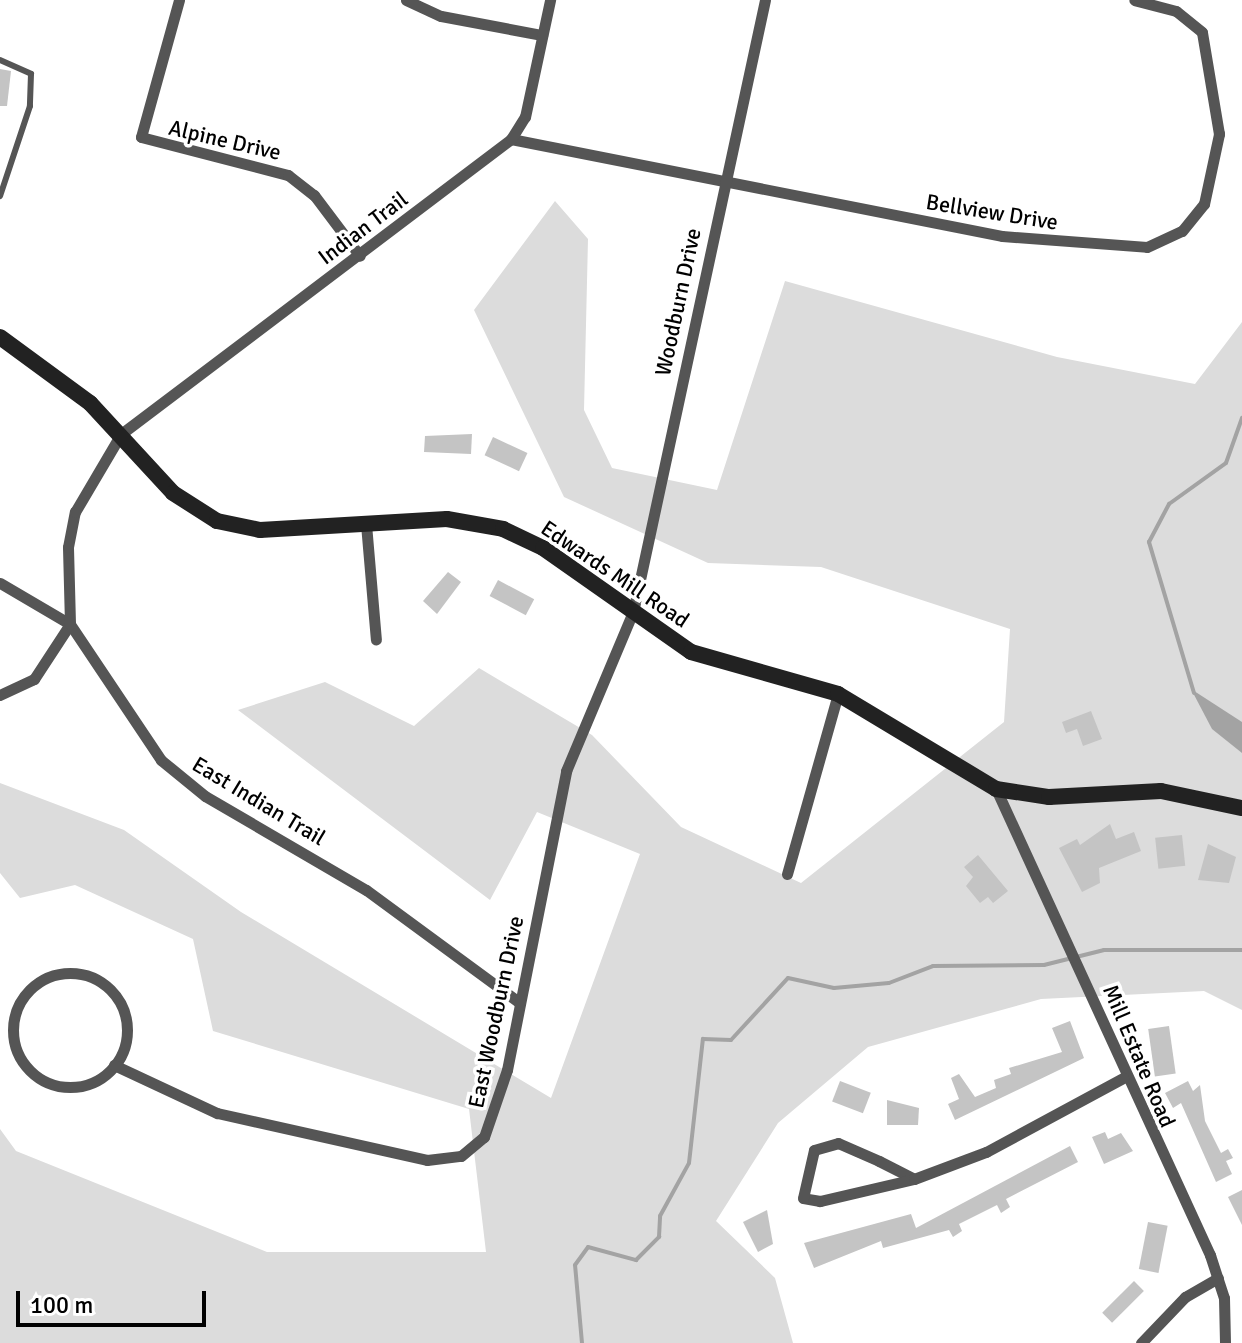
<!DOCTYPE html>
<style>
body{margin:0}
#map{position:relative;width:1242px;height:1343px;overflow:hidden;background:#fff;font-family:Signika,sans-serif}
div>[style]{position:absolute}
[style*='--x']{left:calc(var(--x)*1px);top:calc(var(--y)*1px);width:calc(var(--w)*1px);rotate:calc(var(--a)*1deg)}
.green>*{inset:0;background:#dcdcdc}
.water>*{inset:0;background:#a3a3a3}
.stream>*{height:4px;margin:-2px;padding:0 2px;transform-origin:2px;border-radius:2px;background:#a3a3a3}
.building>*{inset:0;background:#c4c4c4;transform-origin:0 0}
.lane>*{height:6px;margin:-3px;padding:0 3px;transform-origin:3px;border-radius:3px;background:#555}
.street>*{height:11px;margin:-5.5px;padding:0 5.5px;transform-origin:5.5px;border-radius:5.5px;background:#555}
.street>.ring{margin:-5.5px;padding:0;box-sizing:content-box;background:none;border:11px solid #555;border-radius:50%}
.secondary>*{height:16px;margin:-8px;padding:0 8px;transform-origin:8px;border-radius:8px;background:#222}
span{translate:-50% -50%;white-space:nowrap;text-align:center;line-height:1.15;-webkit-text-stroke:7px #fff;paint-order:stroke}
.street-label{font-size:22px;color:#000}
.scale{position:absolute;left:16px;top:1291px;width:190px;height:36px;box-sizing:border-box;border:4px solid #000;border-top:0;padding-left:10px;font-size:24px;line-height:28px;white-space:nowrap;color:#000;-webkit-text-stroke:6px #fff;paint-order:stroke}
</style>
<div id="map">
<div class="green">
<div style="clip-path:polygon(555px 201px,588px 239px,584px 410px,612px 468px,717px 490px,785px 281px,1057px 357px,1195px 384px,1242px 322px,1242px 1010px,1204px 991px,1041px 999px,868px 1047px,778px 1123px,716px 1221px,775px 1278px,793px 1343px,0 1343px,0 1129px,16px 1151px,267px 1252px,486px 1252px,469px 1109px,213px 1031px,193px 939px,75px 885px,20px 898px,0 873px,0 783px,124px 830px,241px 912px,551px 1098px,640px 854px,537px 812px,490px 900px,238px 710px,325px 682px,414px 726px,479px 668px,592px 735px,681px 827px,801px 883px,1004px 722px,1010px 629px,821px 567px,708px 563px,564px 497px,474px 310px)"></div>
</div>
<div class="water">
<div style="clip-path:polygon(1191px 689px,1242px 722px,1242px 753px,1212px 729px)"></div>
</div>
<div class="stream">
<div style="--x:1194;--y:693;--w:158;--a:-106.6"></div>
<div style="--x:1149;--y:542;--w:43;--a:-62.2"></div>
<div style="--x:1169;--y:504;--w:70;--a:-35.7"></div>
<div style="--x:1226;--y:463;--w:48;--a:-70.4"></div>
<div style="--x:582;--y:1343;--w:78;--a:-95.1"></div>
<div style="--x:575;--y:1265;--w:22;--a:-54"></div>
<div style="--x:588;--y:1247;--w:50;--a:15.2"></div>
<div style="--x:636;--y:1260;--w:33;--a:-45"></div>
<div style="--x:659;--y:1237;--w:21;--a:-87"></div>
<div style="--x:660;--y:1216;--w:60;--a:-61.3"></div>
<div style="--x:689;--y:1163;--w:125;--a:-83.6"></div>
<div style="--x:703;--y:1039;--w:28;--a:2"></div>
<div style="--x:731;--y:1040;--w:84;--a:-47.4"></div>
<div style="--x:788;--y:978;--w:47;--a:12.3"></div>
<div style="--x:834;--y:988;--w:55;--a:-5.2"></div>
<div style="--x:889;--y:983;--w:47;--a:-21.1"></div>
<div style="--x:933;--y:966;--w:111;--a:-0.5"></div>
<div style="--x:1044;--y:965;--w:62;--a:-14"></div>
<div style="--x:1104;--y:950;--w:138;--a:0"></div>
</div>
<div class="building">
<div style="clip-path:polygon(0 69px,11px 71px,7px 106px,0 106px)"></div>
<div style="clip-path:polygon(472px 434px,471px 454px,424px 452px,425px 436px)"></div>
<div style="left:493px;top:437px;width:38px;height:20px;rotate:25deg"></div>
<div style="clip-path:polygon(448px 572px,461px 582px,437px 614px,423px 601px)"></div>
<div style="left:498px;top:580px;width:41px;height:18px;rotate:28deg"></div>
<div style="clip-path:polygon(1091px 711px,1102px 739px,1083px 746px,1077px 729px,1066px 733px,1062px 722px)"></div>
<div style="clip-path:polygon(1110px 824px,1116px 839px,1134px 832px,1141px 851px,1099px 868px,1100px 883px,1082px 892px,1059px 848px,1077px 839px,1080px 845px)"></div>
<div style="left:1182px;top:835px;width:31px;height:27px;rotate:84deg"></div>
<div style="clip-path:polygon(1208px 844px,1236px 857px,1229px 883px,1198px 880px)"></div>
<div style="clip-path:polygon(978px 855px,1008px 891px,993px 903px,988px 897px,980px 903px,966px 886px,973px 877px,964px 867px)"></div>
<div style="clip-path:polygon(1070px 1021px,1084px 1058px,955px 1120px,948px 1104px,959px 1099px,951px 1078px,959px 1074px,975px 1097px,996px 1088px,994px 1080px,1011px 1074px,1009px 1068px,1062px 1052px,1052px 1028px)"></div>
<div style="left:1169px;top:1026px;width:48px;height:21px;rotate:82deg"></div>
<div style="left:840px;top:1081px;width:33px;height:22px;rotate:21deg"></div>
<div style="clip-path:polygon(1188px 1081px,1193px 1091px,1200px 1085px,1205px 1121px,1221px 1153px,1228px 1149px,1233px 1158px,1226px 1161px,1232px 1174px,1216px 1182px,1181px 1103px,1173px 1108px,1165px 1093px)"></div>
<div style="clip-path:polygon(887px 1100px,919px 1108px,918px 1125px,887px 1125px)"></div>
<div style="clip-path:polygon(1105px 1132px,1108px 1139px,1121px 1133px,1133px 1151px,1104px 1164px,1092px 1137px)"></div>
<div style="clip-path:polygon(1070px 1146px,1078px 1162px,1006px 1199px,1010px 1207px,1001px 1213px,997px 1205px,959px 1224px,962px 1231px,953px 1237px,949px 1230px,883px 1248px,881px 1241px,814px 1268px,804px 1243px,911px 1214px,916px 1228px)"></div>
<div style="clip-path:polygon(1242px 1190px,1242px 1225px,1228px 1197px)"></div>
<div style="clip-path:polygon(767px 1210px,773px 1244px,758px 1252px,743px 1222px)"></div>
<div style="left:1148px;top:1222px;width:20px;height:48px;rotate:11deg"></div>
<div style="left:1134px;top:1281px;width:14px;height:45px;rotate:45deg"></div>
</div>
<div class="lane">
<div style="--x:0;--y:60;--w:34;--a:24"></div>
<div style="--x:31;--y:74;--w:32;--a:92"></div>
<div style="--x:30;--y:106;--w:95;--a:108.4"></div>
</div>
<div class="street">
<div style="--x:179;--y:0;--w:142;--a:105.5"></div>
<div style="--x:141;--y:137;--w:152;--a:14.5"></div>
<div style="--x:288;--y:175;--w:33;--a:38"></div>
<div style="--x:314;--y:195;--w:76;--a:53"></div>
<div style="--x:406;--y:0;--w:38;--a:25"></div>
<div style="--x:441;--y:16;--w:103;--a:10.7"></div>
<div style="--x:511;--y:139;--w:500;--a:11.18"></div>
<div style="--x:1002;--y:236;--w:145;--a:4.3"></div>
<div style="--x:1147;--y:247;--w:38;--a:-25"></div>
<div style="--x:1182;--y:231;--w:35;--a:-51"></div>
<div style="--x:1204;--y:204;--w:72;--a:-77.9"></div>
<div style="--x:1219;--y:134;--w:103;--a:-99.5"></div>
<div style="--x:1202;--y:32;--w:33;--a:-141"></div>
<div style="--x:1176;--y:11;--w:43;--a:-165.3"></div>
<div style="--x:366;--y:524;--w:116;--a:85.1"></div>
<div style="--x:0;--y:583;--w:81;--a:30.4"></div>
<div style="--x:70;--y:624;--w:66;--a:123.2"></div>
<div style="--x:34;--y:679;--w:38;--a:155"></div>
<div style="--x:996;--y:789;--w:513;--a:65.33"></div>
<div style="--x:1210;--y:1255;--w:45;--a:72"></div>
<div style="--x:1224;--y:1298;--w:45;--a:88.7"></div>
<div style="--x:787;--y:874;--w:187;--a:-74.2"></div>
<div class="ring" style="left:13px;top:973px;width:103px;height:103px"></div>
<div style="--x:520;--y:1003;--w:191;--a:-143.7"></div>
<div style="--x:366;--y:890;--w:186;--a:-149.7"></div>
<div style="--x:205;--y:796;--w:57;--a:-140.7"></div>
<div style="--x:161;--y:760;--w:164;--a:-123.8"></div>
<div style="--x:70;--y:624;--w:77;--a:-91.5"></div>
<div style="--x:68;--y:547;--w:36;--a:-79"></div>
<div style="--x:75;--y:512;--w:91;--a:-59.5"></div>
<div style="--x:121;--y:434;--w:489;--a:-37.1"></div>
<div style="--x:511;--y:139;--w:26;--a:-58"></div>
<div style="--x:525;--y:117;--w:120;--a:-77.9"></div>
<div style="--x:114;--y:1065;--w:114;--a:25"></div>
<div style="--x:217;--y:1113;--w:215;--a:12.6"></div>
<div style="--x:427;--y:1160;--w:34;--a:-7"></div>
<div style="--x:461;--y:1156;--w:30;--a:-40"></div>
<div style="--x:484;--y:1137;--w:71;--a:-71.1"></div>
<div style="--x:507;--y:1070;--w:305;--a:-78.8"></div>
<div style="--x:566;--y:771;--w:173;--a:-67.2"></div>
<div style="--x:633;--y:612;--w:626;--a:-77.83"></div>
<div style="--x:838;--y:1143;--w:45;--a:23.7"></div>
<div style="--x:879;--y:1161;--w:39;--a:27"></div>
<div style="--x:914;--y:1179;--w:97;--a:166.8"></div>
<div style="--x:820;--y:1201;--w:17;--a:-170"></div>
<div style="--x:803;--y:1198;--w:49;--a:-77.1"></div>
<div style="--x:814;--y:1150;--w:25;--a:-16"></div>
<div style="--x:914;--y:1179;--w:77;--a:-20.6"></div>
<div style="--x:986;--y:1152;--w:156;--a:-28.4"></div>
<div style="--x:1141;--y:1343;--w:64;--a:-46.3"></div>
<div style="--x:1185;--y:1297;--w:38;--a:-30"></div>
</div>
<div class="secondary">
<div style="--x:0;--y:337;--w:112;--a:36.3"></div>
<div style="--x:90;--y:403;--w:122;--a:47.3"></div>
<div style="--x:173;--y:493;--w:52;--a:32.5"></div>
<div style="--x:217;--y:521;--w:44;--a:11.8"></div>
<div style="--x:260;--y:530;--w:187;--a:-3.4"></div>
<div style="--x:447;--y:519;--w:57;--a:10.1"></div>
<div style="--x:503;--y:529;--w:44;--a:25.4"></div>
<div style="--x:543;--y:548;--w:181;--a:35.1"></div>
<div style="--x:691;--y:652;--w:153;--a:15.9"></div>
<div style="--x:838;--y:694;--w:184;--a:31"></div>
<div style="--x:996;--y:789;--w:54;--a:8.6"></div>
<div style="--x:1049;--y:797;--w:112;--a:-3.1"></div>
<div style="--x:1161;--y:791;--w:83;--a:11.9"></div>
</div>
<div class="street-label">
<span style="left:225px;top:140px;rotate:13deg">Alpine Drive</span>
<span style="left:992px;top:212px;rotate:9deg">Bellview Drive</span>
<span style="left:363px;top:228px;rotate:-37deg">Indian Trail</span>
<span style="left:678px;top:302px;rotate:-78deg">Woodburn Drive</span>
<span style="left:615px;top:574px;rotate:34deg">Edwards Mill Road</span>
<span style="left:259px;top:801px;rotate:31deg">East Indian Trail</span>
<span style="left:496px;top:1012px;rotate:-78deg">East Woodburn Drive</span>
<span style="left:1139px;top:1056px;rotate:67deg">Mill Estate Road</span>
</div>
<div class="scale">100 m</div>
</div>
